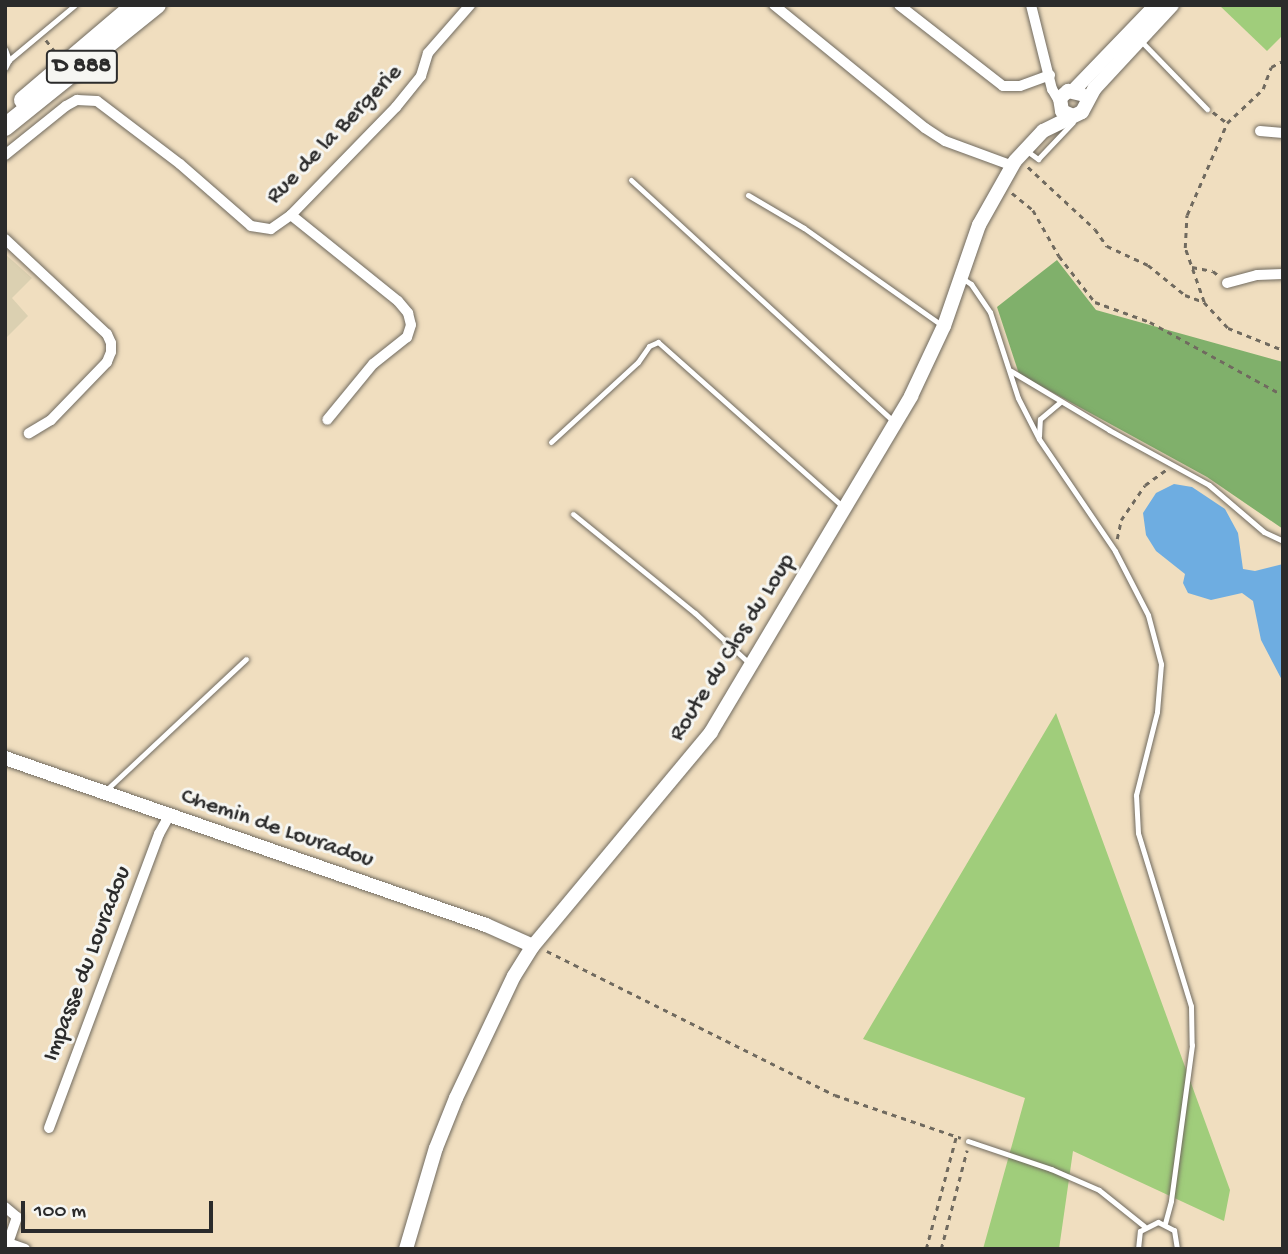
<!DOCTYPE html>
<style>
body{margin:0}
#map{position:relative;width:1288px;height:1254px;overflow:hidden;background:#f0debf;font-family:"Gochi Hand",sans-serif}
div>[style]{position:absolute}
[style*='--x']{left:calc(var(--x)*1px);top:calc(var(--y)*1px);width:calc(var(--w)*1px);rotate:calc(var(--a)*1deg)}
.built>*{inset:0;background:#dbd0b1}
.green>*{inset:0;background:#a0cd7b}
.forest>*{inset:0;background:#80b06b}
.water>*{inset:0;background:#6eade1}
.path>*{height:2.5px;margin-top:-1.25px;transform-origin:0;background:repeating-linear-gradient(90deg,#706a5f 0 5px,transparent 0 10px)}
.roads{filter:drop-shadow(0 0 2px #706a5f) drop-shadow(0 0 2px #706a5f)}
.service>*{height:5px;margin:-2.5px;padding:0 2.5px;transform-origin:2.5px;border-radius:2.5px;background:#fff}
.minor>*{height:10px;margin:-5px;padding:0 5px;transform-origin:5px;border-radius:5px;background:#fff}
.tertiary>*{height:14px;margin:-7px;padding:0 7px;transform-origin:7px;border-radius:7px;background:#fff}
.primary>*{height:18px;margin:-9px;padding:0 9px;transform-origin:9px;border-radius:9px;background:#fff}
span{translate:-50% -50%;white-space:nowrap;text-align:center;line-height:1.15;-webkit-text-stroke:6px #f6f6f2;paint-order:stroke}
.shield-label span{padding:2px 5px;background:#f6f6f2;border:2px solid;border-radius:5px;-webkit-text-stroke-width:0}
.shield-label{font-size:23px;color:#2b2b2b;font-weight:700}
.street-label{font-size:24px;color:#2b2b2b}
.frame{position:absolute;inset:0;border:7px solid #2b2b2b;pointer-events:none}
.scale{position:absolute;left:21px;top:1201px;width:192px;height:32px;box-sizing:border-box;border:4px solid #2b2b2b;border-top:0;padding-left:9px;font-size:21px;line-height:24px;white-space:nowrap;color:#2b2b2b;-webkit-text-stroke:5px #f6f6f2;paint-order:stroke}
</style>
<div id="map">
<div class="built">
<div style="clip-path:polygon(5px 254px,32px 278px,12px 298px,28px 316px,5px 339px)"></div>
</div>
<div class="green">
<div style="clip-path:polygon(1219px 5px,1283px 5px,1283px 35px,1267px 51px)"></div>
<div style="clip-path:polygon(1056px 713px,1230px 1190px,1224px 1221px,1073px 1151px,1059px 1249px,983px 1249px,1025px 1098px,863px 1039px)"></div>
</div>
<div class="forest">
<div style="clip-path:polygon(1057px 260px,1096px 310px,1283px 362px,1283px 529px,1207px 477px,1019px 374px,997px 307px)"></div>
</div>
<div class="water">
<div style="clip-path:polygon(1174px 484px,1192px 487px,1225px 509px,1238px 533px,1243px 569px,1255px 571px,1283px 564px,1283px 682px,1261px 640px,1253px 601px,1242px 593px,1211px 600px,1188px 593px,1183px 583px,1185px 574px,1156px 551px,1146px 535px,1143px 513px,1156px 493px)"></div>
</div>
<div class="path">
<div style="--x:46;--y:40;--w:18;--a:52"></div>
<div style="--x:1213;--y:112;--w:18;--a:38"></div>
<div style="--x:1028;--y:167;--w:91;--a:42.8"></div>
<div style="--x:1095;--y:229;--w:21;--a:55"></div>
<div style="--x:1107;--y:246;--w:45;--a:24.9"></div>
<div style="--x:1148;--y:265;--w:48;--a:39"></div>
<div style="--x:1185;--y:295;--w:20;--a:20"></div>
<div style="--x:1204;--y:302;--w:35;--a:47"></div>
<div style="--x:1228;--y:328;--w:59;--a:21.8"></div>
<div style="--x:1012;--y:193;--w:27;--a:39"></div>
<div style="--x:1033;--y:210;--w:53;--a:60.5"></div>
<div style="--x:1059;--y:256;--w:58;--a:52"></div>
<div style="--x:1095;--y:302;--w:59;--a:20"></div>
<div style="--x:1150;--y:322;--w:152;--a:28.8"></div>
<div style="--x:1192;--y:267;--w:21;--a:11"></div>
<div style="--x:1213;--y:271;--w:6;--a:39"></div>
<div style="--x:1204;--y:302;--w:57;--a:-109.4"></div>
<div style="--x:1185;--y:248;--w:33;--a:-87"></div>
<div style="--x:1187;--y:215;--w:100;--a:-66.5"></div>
<div style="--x:1227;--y:123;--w:50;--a:-43.4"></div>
<div style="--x:1263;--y:89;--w:23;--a:-70"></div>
<div style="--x:1271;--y:67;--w:13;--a:-27"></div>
<div style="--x:1117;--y:539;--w:19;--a:-78"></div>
<div style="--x:1121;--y:520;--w:42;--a:-55.6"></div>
<div style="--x:1145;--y:485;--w:26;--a:-36"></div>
<div style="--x:547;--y:951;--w:322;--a:26.6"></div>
<div style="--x:835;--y:1095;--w:133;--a:18.8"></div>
<div style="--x:926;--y:1249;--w:116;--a:-75"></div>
<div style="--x:941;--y:1249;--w:102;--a:-75.3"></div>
</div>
<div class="roads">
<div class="service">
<div style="--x:1141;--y:41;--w:95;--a:45.9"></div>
<div style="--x:5;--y:49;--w:12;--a:70"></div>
<div style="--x:9;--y:60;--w:9;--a:117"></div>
<div style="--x:9;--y:60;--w:86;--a:-39.8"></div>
<div style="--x:1027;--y:151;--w:14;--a:36"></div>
<div style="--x:1038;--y:159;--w:51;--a:-46.6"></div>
<div style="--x:631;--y:180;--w:357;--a:42.6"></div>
<div style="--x:748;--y:195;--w:65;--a:30.5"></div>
<div style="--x:804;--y:228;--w:170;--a:35.2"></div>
<div style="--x:962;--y:278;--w:11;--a:34"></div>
<div style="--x:971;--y:284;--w:34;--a:56"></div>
<div style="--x:990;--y:312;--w:90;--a:72"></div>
<div style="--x:1018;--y:398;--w:46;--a:62.9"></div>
<div style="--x:1039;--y:439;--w:135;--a:55.8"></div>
<div style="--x:1115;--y:551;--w:72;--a:62.7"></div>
<div style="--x:1148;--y:615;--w:51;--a:75.1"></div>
<div style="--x:1161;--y:664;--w:48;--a:94.8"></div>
<div style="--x:1157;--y:712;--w:86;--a:104.2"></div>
<div style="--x:1136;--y:795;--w:38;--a:87"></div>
<div style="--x:1138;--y:833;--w:181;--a:73"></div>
<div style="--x:1191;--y:1006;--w:39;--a:89"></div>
<div style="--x:1192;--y:1045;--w:157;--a:97.7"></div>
<div style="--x:1171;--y:1201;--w:23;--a:105"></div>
<div style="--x:1011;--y:371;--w:114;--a:31"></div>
<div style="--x:1109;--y:430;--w:114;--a:28.8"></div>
<div style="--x:1209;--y:485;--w:72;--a:40.5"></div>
<div style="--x:1264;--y:532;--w:21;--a:25"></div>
<div style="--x:1039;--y:436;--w:17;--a:-87"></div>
<div style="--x:1040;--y:419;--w:26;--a:-40"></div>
<div style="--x:551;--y:442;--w:118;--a:-42.6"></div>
<div style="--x:638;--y:362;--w:19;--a:-55"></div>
<div style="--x:649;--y:346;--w:10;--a:-24"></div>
<div style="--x:658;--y:342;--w:248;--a:41.7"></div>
<div style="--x:573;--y:514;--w:157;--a:39.1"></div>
<div style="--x:695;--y:613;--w:74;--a:42.8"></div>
<div style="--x:105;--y:791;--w:193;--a:-43.1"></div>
<div style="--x:968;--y:1141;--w:88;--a:18.6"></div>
<div style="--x:1051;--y:1169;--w:52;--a:23.6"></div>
<div style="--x:1099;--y:1190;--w:58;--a:38.7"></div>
<div style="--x:1138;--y:1249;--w:18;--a:-84"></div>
<div style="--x:1140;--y:1231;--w:20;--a:-27"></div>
<div style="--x:1158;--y:1222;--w:18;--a:27"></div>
<div style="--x:1174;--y:1230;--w:19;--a:81"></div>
</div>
<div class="minor">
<div style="--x:774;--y:5;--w:195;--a:39.2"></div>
<div style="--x:925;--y:128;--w:24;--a:33"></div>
<div style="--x:945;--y:141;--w:72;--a:20.2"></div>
<div style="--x:899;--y:5;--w:132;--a:37.9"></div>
<div style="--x:1003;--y:86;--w:17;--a:0"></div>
<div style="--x:1020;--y:86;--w:32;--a:-20"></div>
<div style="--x:1031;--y:5;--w:87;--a:76"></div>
<div style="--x:1052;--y:89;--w:14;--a:60"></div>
<div style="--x:1260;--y:131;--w:23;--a:5"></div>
<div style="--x:5;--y:155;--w:78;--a:-38.8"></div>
<div style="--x:66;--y:106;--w:13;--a:-29"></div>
<div style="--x:77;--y:100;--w:20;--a:3"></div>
<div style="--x:97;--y:101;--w:104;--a:37.2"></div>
<div style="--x:180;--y:164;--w:94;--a:41.1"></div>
<div style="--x:251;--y:226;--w:20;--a:9"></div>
<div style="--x:271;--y:229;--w:24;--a:-35"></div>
<div style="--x:291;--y:215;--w:151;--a:-45.8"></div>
<div style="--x:396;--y:107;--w:40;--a:-51"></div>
<div style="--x:421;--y:76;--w:24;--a:-73"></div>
<div style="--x:428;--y:53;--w:64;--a:-48.8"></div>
<div style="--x:291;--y:215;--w:137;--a:38.8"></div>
<div style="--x:398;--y:301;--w:16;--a:50"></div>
<div style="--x:408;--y:313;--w:12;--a:76"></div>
<div style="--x:411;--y:325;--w:13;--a:108"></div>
<div style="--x:407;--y:337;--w:43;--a:141.5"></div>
<div style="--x:373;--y:364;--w:72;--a:129.4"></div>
<div style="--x:5;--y:239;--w:139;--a:43"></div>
<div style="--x:107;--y:334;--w:10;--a:66"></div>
<div style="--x:111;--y:343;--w:9;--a:90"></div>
<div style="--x:111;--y:352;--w:11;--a:112"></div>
<div style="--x:107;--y:362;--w:81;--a:134"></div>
<div style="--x:51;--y:420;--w:26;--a:149"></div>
<div style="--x:1227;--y:283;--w:31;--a:-15"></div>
<div style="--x:1257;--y:275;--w:26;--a:-2"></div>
<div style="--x:49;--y:1128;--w:314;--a:-69.5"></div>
<div style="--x:159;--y:834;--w:21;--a:-61"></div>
<div style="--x:5;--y:1207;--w:16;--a:40"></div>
<div style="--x:17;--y:1217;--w:34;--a:109"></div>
<div style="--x:8;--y:1243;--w:18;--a:19"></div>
</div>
<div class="tertiary">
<div style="--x:1073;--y:91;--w:120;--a:-46"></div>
<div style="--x:1073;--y:116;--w:12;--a:-156"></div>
<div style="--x:1062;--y:111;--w:13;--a:-99"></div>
<div style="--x:1060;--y:98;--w:11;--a:-41"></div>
<div style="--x:1068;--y:91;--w:13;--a:13"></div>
<div style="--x:5;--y:758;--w:509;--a:19.15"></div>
<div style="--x:486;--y:925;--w:51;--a:24.1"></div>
<div style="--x:406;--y:1249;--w:105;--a:-73.5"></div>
<div style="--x:436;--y:1148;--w:54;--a:-68.2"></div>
<div style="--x:456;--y:1098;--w:135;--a:-64.6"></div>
<div style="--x:514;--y:976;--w:36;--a:-58"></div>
<div style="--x:533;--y:946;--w:278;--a:-50.2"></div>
<div style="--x:711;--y:732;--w:391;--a:-59.2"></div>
<div style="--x:911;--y:396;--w:77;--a:-64.8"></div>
<div style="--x:944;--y:326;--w:107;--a:-70.9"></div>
<div style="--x:979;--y:225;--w:73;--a:-60.6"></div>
<div style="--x:1015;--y:161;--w:41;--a:-47"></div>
<div style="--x:1043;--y:131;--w:43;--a:-26"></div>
<div style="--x:1082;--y:112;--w:27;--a:-62"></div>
<div style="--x:1095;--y:88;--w:113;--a:-47.1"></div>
</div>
<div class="primary">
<div style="--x:23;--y:100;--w:147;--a:-40.3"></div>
<div style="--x:5;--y:127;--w:195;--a:-38.8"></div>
</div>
</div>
<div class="shield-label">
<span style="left:82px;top:67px">D 888</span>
</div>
<div class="street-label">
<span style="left:335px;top:135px;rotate:-46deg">Rue de la Bergerie</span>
<span style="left:733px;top:648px;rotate:-58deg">Route du Clos du Loup</span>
<span style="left:277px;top:829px;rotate:19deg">Chemin de Louradou</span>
<span style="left:88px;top:964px;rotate:-69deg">Impasse du Louradou</span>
</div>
<div class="frame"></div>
<div class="scale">100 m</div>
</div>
